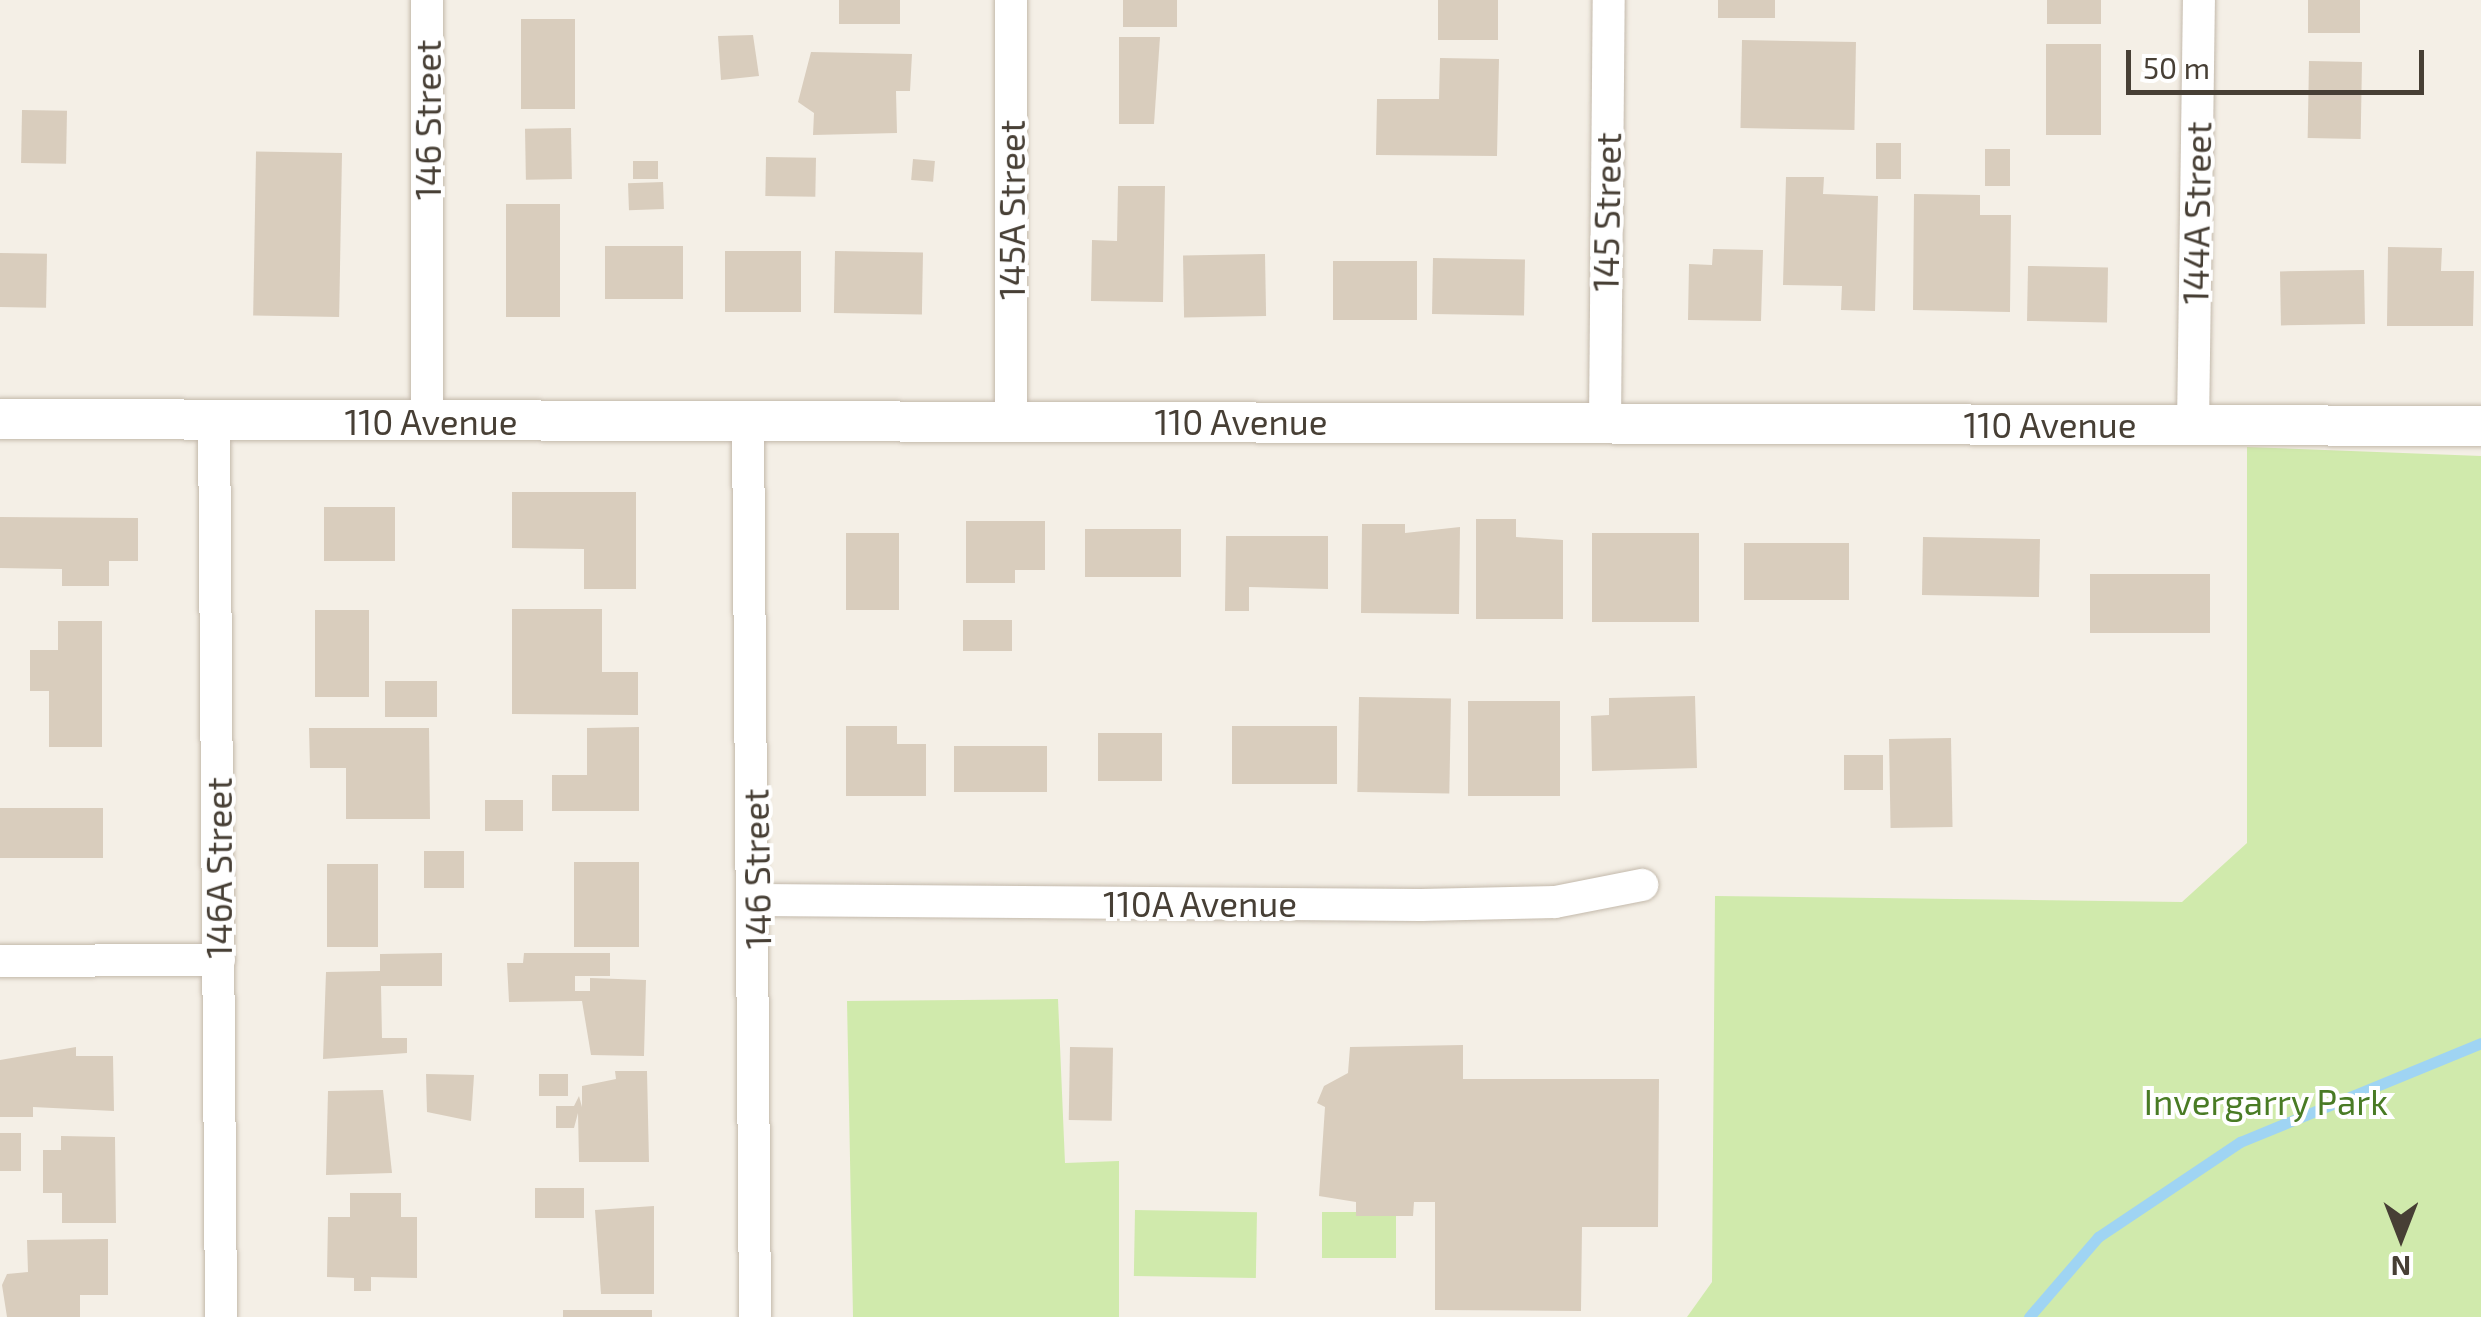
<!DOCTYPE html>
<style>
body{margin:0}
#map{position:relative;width:2481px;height:1317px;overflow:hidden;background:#f4efe6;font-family:"Exo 2",sans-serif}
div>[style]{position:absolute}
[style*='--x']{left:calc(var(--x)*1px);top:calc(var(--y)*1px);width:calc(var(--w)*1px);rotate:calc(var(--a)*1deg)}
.green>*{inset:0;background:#d0eaac;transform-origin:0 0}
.stream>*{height:11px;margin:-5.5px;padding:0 5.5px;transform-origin:5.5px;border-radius:5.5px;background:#9fd4f3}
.building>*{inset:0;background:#d9cdbd;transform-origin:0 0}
.roads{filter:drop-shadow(0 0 2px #c3b9ab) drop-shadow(0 0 2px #c3b9ab)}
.minor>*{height:32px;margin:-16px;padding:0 16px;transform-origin:16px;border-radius:16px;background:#fff}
.tertiary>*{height:40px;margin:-20px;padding:0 20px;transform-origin:20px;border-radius:20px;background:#fff}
span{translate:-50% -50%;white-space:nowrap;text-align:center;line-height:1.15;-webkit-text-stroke:8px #fff;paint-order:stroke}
.street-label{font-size:35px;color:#473f35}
.park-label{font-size:35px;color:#497b25}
.north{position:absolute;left:2351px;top:1187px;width:100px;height:100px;-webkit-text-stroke:8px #fff;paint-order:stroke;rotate:180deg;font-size:28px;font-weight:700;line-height:40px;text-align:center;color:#473f35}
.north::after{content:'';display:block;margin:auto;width:35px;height:45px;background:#473f35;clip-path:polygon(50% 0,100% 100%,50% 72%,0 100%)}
.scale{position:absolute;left:2126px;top:50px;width:298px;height:45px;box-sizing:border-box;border:5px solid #473f35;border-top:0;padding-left:12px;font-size:30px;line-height:35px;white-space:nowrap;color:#473f35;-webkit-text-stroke:8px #fff;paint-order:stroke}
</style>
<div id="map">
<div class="green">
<div style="clip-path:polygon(2247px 447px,2481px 456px,2481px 1317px,1687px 1317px,1712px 1282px,1715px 896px,2182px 902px,2247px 843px)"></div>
<div style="clip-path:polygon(1058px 999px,1065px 1163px,1119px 1161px,1119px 1317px,853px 1317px,847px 1001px)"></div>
<div style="left:1135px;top:1210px;width:122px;height:66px;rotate:1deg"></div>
<div style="left:1322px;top:1212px;width:74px;height:46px"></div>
</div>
<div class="stream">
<div style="--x:2029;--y:1317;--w:106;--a:-49.2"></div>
<div style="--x:2098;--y:1237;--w:171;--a:-33.8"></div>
<div style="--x:2240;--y:1142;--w:261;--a:-22.3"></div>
</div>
<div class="building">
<div style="left:839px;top:0;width:61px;height:24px"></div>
<div style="left:1123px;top:0;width:54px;height:27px"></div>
<div style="left:1438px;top:0;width:60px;height:40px"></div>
<div style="left:1718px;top:0;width:57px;height:18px"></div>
<div style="left:2047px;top:0;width:54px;height:24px"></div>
<div style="left:2308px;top:0;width:52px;height:33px"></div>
<div style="left:575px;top:19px;width:90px;height:54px;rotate:90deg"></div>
<div style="clip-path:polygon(753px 35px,759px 76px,721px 80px,718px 36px)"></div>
<div style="clip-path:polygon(1119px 37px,1160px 37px,1154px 124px,1119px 124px)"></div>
<div style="left:1742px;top:40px;width:114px;height:88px;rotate:1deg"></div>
<div style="left:2046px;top:44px;width:55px;height:91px"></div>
<div style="clip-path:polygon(811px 52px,912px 54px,910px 91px,896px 91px,897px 133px,813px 135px,814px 113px,798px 102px)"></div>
<div style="clip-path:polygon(1440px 58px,1499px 59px,1497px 156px,1376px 155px,1377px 99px,1439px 99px)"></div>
<div style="left:2309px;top:61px;width:53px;height:77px;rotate:1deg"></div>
<div style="left:22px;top:110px;width:45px;height:53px;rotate:1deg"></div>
<div style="left:571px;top:128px;width:51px;height:46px;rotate:89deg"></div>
<div style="left:1876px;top:143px;width:25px;height:36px"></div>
<div style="left:1985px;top:149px;width:25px;height:37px"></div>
<div style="left:342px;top:153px;width:164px;height:86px;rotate:91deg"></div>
<div style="left:766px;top:157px;width:50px;height:39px;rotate:1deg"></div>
<div style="left:913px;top:159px;width:22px;height:21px;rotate:5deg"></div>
<div style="left:658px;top:161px;width:18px;height:25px;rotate:90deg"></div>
<div style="clip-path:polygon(1786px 177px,1824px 177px,1823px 194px,1878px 196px,1875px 311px,1841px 310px,1842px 286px,1783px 285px)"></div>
<div style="left:663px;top:182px;width:27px;height:35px;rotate:88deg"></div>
<div style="clip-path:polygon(1118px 186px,1165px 186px,1163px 302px,1091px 301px,1092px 240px,1117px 241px)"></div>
<div style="clip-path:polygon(1914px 194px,1980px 195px,1980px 215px,2011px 215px,2010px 312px,1913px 310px)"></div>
<div style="left:506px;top:204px;width:54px;height:113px"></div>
<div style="left:605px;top:246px;width:78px;height:53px"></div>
<div style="clip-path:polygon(2388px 247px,2442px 248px,2441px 271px,2474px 271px,2473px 326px,2387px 326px)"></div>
<div style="clip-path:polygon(1713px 249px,1763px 250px,1761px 321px,1688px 320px,1689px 264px,1712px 265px)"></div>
<div style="left:725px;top:251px;width:76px;height:61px"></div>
<div style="left:835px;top:251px;width:88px;height:62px;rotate:1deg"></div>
<div style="left:0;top:253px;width:47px;height:54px;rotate:1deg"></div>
<div style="left:1265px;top:254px;width:62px;height:82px;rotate:89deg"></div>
<div style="left:1433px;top:258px;width:92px;height:56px;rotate:1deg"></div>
<div style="left:1417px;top:261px;width:59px;height:84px;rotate:90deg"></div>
<div style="left:2028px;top:266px;width:80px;height:55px;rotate:1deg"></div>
<div style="left:2364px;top:270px;width:54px;height:84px;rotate:89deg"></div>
<div style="clip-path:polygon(512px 492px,636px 492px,636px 589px,584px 589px,584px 549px,512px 548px)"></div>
<div style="left:324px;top:507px;width:71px;height:54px"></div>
<div style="clip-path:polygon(0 517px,138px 518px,138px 561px,109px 561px,109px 586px,62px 586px,62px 569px,0 568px)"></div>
<div style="clip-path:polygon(1476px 519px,1516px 519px,1516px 537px,1563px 540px,1563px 619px,1476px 619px)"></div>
<div style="clip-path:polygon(966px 521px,1045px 521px,1045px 570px,1015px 570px,1015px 583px,966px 583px)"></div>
<div style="clip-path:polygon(1362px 524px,1405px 524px,1405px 533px,1460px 527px,1459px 614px,1361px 613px)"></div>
<div style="left:1085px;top:529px;width:96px;height:48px"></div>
<div style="left:846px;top:533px;width:53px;height:77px"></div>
<div style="left:1592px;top:533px;width:107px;height:89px"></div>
<div style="clip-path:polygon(1226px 536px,1328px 536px,1328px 589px,1249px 587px,1249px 611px,1225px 611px)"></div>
<div style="left:1923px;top:537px;width:117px;height:58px;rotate:1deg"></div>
<div style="left:1744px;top:543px;width:105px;height:57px"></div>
<div style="left:2090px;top:574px;width:120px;height:59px"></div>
<div style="clip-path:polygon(512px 609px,602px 609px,602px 672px,638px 672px,638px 715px,512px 714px)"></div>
<div style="left:315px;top:610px;width:54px;height:87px"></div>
<div style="left:963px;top:620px;width:49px;height:31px"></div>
<div style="clip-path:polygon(58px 621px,102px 621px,102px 747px,49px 747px,49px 691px,30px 691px,30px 650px,58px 650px)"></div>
<div style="left:385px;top:681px;width:52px;height:36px"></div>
<div style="clip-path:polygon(1695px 696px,1697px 768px,1592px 771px,1591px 716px,1609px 715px,1609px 698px)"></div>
<div style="left:1359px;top:697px;width:92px;height:95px;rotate:1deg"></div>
<div style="left:1468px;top:701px;width:92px;height:95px"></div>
<div style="clip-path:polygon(846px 726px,897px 726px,897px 744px,926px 744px,926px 796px,846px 796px)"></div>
<div style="left:1232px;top:726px;width:105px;height:58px"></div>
<div style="clip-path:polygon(639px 727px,639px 811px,552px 811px,552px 775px,587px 775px,587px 728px)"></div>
<div style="clip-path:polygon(309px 728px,429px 728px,430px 819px,346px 819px,346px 768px,310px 768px)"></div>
<div style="left:1098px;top:733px;width:64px;height:48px"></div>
<div style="left:1951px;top:738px;width:89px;height:62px;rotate:89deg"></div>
<div style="left:954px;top:746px;width:93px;height:46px"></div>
<div style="left:1844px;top:755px;width:39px;height:35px"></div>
<div style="left:485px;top:800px;width:38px;height:31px"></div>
<div style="left:0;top:808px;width:103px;height:50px"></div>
<div style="left:424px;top:851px;width:40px;height:37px"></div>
<div style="left:574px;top:862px;width:65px;height:85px"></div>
<div style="left:327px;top:864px;width:51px;height:83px"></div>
<div style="clip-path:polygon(442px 953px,442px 986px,381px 986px,382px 1038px,407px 1038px,407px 1053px,323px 1059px,326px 972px,380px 971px,380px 954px)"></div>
<div style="clip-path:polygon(524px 953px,610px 953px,610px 976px,575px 976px,575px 991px,590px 991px,590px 978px,646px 980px,644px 1056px,591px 1055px,582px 1001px,509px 1002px,507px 963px,523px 963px)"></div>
<div style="clip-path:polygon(1463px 1045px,1463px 1079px,1659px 1079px,1658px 1227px,1582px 1227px,1581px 1311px,1435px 1310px,1435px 1202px,1414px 1202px,1413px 1216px,1356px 1216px,1356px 1202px,1319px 1196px,1325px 1107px,1317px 1103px,1324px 1086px,1348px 1073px,1350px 1047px)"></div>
<div style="clip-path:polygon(76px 1047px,76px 1056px,113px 1056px,114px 1111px,33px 1107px,33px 1117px,0 1117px,0 1060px)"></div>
<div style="left:1070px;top:1047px;width:43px;height:73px;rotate:1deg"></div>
<div style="clip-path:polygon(615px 1071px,647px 1071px,649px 1162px,579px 1162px,578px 1113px,574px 1128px,556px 1128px,556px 1106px,574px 1106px,579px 1096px,582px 1107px,582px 1086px,616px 1079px)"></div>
<div style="clip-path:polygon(426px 1074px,474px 1075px,471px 1121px,427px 1112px)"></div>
<div style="left:539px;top:1074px;width:29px;height:22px"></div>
<div style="clip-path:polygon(383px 1090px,392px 1173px,326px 1175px,328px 1091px)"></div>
<div style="left:0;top:1133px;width:21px;height:38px"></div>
<div style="clip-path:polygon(61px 1136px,115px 1137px,116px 1223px,62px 1223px,62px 1193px,43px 1193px,43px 1150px,61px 1150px)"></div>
<div style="left:584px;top:1188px;width:30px;height:49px;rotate:90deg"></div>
<div style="clip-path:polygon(350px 1193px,401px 1193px,401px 1217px,417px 1217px,417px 1278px,371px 1277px,371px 1291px,354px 1291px,354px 1278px,327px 1277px,328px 1217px,350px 1217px)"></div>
<div style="clip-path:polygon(654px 1206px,654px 1294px,601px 1294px,595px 1210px)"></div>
<div style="clip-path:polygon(108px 1239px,108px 1295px,80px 1295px,80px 1317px,7px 1317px,2px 1285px,7px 1274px,28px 1272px,27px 1240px)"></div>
<div style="left:563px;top:1310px;width:89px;height:7px"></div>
</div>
<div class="roads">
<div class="minor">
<div style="--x:427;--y:0;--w:420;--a:90"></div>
<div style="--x:1011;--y:0;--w:420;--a:90"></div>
<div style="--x:214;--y:420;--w:897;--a:89.55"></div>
<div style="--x:748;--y:422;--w:895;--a:89.55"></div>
<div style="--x:1605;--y:423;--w:423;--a:-89.5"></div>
<div style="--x:2193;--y:425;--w:425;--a:-89.2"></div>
<div style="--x:757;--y:900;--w:664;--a:0.43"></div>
<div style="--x:1421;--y:905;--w:134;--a:-1.3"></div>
<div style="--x:1555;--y:902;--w:89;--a:-11.1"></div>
<div style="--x:0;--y:961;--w:219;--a:-0.3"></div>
</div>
<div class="tertiary">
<div style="--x:0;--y:419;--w:2481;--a:0.16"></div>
</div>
</div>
<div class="street-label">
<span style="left:427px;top:120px;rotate:-90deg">146 Street</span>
<span style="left:1011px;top:210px;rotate:-90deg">145A Street</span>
<span style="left:1606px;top:212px;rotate:-89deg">145 Street</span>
<span style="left:2196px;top:213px;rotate:-89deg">144A Street</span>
<span style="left:431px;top:421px">110 Avenue</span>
<span style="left:1241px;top:421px">110 Avenue</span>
<span style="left:2050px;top:424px">110 Avenue</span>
<span style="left:218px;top:868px;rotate:-90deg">146A Street</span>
<span style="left:756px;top:869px;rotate:-91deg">146 Street</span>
<span style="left:1200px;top:903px">110A Avenue</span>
</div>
<div class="park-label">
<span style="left:2266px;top:1101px">Invergarry Park</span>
</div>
<div class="north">N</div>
<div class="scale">50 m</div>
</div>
